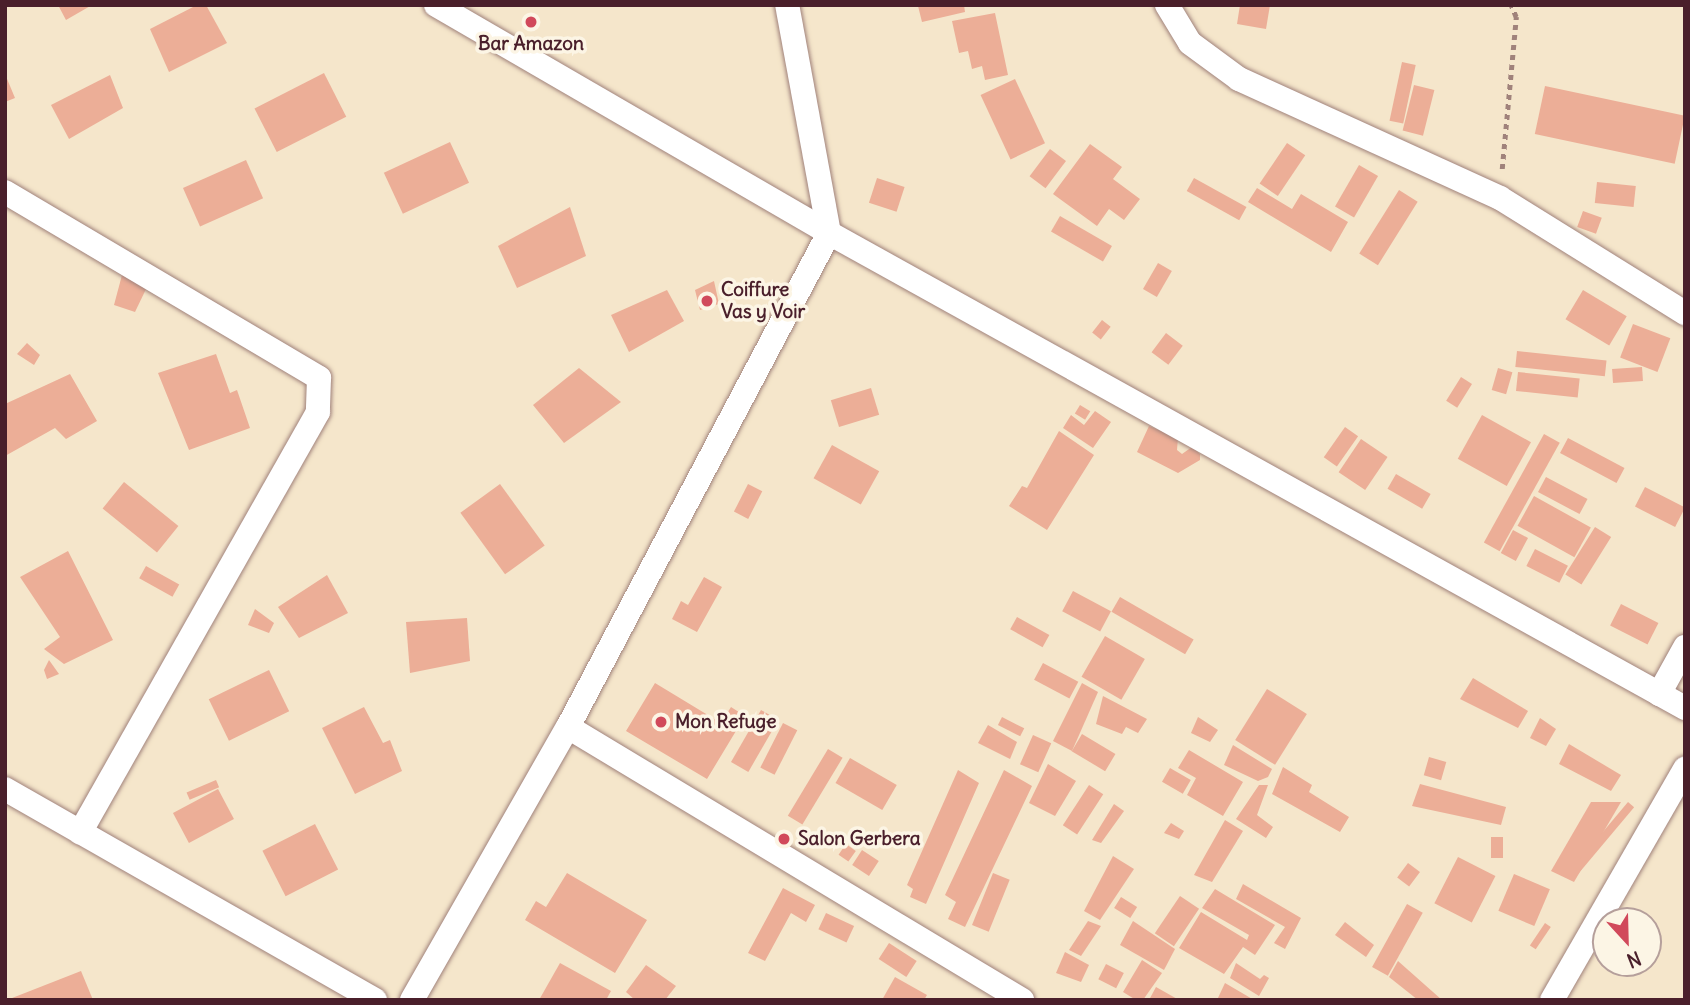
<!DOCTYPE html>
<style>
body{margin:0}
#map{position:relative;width:1690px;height:1005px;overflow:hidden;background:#f5e6cb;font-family:Delius,sans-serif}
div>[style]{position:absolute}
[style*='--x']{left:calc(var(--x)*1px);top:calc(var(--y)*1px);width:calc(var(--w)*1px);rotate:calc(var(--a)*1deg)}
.building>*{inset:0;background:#ecae97;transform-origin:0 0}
.path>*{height:4.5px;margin-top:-2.25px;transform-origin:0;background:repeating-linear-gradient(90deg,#a0827b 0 5px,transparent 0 10px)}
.roads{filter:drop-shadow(0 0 2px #a0827b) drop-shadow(0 0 2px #a0827b)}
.minor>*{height:24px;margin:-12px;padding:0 12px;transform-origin:12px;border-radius:12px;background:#fff}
.dots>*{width:19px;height:19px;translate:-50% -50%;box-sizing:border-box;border:4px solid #fcf5e5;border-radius:50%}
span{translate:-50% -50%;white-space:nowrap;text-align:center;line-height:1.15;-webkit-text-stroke:7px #fcf5e5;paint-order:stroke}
.poi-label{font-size:19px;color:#4a1f2b;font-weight:700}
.left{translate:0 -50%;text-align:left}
.frame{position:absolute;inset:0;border:7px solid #4a1f2b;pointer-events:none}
.north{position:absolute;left:1592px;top:907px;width:70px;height:70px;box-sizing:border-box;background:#fcf5e5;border:2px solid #b59f9b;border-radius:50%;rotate:158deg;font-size:19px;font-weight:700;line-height:28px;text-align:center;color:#4a1f2b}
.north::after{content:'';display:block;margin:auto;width:24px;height:32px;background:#d1495b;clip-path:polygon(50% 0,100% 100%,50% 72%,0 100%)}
</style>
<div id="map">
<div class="building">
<div style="clip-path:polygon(58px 5px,92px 5px,66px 20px)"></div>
<div style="clip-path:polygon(197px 5px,206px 5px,227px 43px,169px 72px,150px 29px)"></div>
<div style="clip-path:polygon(964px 5px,965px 12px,922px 22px,918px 6px)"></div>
<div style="clip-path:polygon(1240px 5px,1270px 5px,1266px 29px,1237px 24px)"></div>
<div style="clip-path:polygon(995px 13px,1008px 75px,985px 80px,982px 66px,972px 69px,968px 51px,959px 53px,952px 21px)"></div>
<div style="left:1402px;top:62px;width:14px;height:60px;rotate:12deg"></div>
<div style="left:324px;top:73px;width:49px;height:78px;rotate:63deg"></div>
<div style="clip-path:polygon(5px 74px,15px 98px,5px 102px)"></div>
<div style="clip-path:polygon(110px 75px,123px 108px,69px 139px,51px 105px)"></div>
<div style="left:1015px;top:79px;width:71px;height:38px;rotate:65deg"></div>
<div style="left:1414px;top:85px;width:21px;height:47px;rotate:14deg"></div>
<div style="left:1545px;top:86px;width:143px;height:49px;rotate:12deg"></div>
<div style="left:450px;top:142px;width:45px;height:73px;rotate:65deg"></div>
<div style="left:1287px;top:143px;width:22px;height:49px;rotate:34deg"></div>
<div style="clip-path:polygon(1090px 144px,1122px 167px,1113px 179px,1140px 199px,1124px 220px,1109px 209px,1097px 226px,1053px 194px)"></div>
<div style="left:1050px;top:149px;width:20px;height:34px;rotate:37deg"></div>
<div style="left:246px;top:160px;width:42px;height:69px;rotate:66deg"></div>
<div style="left:1359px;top:165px;width:22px;height:48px;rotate:30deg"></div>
<div style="left:877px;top:178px;width:29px;height:26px;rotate:18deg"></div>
<div style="left:1194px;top:178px;width:60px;height:15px;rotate:29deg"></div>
<div style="left:1597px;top:182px;width:39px;height:21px;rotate:6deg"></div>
<div style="clip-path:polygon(1257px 188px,1292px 209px,1301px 194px,1348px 222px,1331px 252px,1248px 202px)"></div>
<div style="left:1399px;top:190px;width:22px;height:75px;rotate:32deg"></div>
<div style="clip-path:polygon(570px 207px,586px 256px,517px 288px,498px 246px)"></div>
<div style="left:1583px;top:211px;width:20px;height:17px;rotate:20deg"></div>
<div style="left:1060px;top:216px;width:60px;height:18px;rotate:30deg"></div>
<div style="left:1158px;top:263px;width:16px;height:30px;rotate:30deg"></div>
<div style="clip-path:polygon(122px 275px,147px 287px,135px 312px,114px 305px)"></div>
<div style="clip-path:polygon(714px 281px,719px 304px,700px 310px,695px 290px)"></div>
<div style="clip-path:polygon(667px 290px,684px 321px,629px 352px,611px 315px)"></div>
<div style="left:1583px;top:290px;width:51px;height:34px;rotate:31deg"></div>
<div style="left:1102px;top:320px;width:11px;height:16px;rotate:38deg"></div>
<div style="left:1633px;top:324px;width:40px;height:36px;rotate:21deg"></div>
<div style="left:1166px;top:333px;width:21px;height:24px;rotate:37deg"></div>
<div style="clip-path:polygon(27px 343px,40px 355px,34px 365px,17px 354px)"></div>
<div style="left:1517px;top:351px;width:90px;height:16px;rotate:6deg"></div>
<div style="clip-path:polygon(216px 354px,230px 393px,237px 390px,250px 428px,189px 450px,158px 373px)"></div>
<div style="left:1642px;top:367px;width:14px;height:30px;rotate:86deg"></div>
<div style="clip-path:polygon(579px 368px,621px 402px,564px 443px,533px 405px)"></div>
<div style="left:1498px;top:368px;width:15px;height:23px;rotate:16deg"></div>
<div style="left:1518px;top:372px;width:62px;height:19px;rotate:6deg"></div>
<div style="clip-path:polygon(70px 374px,97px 421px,66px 439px,55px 428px,5px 456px,5px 404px)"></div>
<div style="left:1461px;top:377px;width:13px;height:28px;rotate:32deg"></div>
<div style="left:871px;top:388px;width:28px;height:42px;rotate:73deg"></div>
<div style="left:1080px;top:405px;width:12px;height:10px;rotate:31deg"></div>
<div style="clip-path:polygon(1095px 411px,1111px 422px,1093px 448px,1063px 428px,1071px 415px,1084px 425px)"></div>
<div style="left:1482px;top:415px;width:56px;height:50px;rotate:29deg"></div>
<div style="clip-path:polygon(1149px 426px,1178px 438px,1177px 450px,1182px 454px,1192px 447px,1200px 454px,1200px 460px,1178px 473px,1137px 452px)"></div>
<div style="left:1345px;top:427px;width:16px;height:37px;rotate:35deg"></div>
<div style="clip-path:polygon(1059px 431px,1094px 455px,1047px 530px,1009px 506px,1022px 486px,1027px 488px)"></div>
<div style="left:1544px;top:434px;width:18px;height:124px;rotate:29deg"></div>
<div style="left:1568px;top:438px;width:64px;height:17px;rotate:28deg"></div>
<div style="left:1361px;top:439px;width:32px;height:40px;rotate:34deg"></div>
<div style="left:832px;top:445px;width:54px;height:38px;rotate:29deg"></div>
<div style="left:1396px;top:474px;width:40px;height:17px;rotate:30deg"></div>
<div style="left:1546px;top:477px;width:47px;height:17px;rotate:28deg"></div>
<div style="left:124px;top:482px;width:70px;height:34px;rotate:39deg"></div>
<div style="left:500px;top:484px;width:76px;height:49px;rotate:54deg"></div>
<div style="left:748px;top:484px;width:16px;height:31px;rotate:27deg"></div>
<div style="left:1645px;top:487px;width:45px;height:22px;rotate:27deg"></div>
<div style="left:1534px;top:496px;width:65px;height:34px;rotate:29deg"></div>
<div style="left:1595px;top:527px;width:19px;height:56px;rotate:32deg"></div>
<div style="left:1513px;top:530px;width:17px;height:26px;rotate:28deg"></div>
<div style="left:1535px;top:549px;width:37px;height:19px;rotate:27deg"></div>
<div style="clip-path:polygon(68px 551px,113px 640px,64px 664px,44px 649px,60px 637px,20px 577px)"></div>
<div style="left:146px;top:566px;width:38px;height:14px;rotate:29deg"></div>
<div style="clip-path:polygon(327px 575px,348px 613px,299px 638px,278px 607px)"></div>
<div style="clip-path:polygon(704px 577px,722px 587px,697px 632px,672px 619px,681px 601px,688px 605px)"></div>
<div style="left:1073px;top:591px;width:43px;height:23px;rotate:28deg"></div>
<div style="left:1120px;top:597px;width:85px;height:17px;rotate:30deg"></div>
<div style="left:1621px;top:604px;width:42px;height:24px;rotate:27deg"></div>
<div style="clip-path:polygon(255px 609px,274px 623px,269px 633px,248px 625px)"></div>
<div style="left:1017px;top:617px;width:37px;height:14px;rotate:29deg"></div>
<div style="clip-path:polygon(467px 618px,470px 661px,410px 673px,406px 622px)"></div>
<div style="left:1105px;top:636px;width:46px;height:47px;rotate:30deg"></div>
<div style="clip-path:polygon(49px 660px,59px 674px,47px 679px,44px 670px)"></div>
<div style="left:1043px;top:663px;width:40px;height:19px;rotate:28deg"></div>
<div style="left:269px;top:670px;width:46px;height:67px;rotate:64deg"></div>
<div style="clip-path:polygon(1473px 678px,1528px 711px,1518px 728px,1460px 699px)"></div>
<div style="clip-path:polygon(655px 683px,721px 723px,731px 707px,745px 716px,707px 779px,626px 731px)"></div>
<div style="clip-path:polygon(1082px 683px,1098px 692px,1072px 751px,1053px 741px)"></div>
<div style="left:1267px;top:689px;width:47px;height:60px;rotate:32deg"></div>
<div style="clip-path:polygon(1103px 696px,1147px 719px,1138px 733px,1126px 727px,1122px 734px,1096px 724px)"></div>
<div style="clip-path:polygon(364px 707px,383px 743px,390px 740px,402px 771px,355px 794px,322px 728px)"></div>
<div style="left:761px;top:710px;width:20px;height:60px;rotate:30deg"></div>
<div style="left:1002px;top:717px;width:25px;height:9px;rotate:27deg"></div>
<div style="clip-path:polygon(1198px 717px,1218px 730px,1210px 742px,1191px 733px)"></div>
<div style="clip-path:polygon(1540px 718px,1556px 729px,1546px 746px,1530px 738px)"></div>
<div style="left:783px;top:723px;width:16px;height:50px;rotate:27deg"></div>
<div style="clip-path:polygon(988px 725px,1017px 742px,1010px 759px,978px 743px)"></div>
<div style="left:1082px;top:734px;width:39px;height:20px;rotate:31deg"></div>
<div style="left:1033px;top:735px;width:20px;height:32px;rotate:24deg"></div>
<div style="clip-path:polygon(1569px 744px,1621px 775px,1611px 791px,1559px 764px)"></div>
<div style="clip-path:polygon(1233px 745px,1272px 769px,1268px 777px,1258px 781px,1224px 765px)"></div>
<div style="left:828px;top:749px;width:17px;height:78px;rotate:31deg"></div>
<div style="clip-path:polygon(1189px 750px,1243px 782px,1223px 816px,1187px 795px,1196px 778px,1178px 768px)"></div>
<div style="left:1429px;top:757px;width:18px;height:19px;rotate:16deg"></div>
<div style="left:850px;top:758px;width:54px;height:29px;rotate:30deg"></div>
<div style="clip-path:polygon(1048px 764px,1076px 781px,1055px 816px,1029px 803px)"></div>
<div style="clip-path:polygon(1283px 767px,1312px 785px,1309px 792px,1349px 817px,1340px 832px,1272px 794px)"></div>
<div style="left:1170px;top:768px;width:24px;height:16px;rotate:30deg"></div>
<div style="clip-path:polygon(958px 770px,979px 783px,926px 904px,910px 897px,913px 889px,907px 885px)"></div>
<div style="clip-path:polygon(1004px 770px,1032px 786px,965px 927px,948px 919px,956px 902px,945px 895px)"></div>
<div style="left:216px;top:780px;width:8px;height:32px;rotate:67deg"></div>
<div style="clip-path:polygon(1420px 784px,1506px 807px,1501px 825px,1412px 806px)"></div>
<div style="left:1089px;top:785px;width:17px;height:48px;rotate:33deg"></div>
<div style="clip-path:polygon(1259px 785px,1268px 785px,1257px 815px,1273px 827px,1266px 838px,1236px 819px)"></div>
<div style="left:218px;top:789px;width:34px;height:51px;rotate:62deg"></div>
<div style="clip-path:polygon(1591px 802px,1621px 802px,1574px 882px,1551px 871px)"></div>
<div style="left:1628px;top:802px;width:8px;height:96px;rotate:40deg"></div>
<div style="clip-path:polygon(1114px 804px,1124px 811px,1101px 843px,1092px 840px)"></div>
<div style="clip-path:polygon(1225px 820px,1243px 831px,1212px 882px,1194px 875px)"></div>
<div style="clip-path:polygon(1171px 823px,1184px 831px,1179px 839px,1164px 833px)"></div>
<div style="left:315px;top:824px;width:51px;height:59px;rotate:63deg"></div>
<div style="left:1491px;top:837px;width:12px;height:21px"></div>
<div style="left:846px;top:844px;width:12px;height:13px;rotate:35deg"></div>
<div style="left:862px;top:850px;width:20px;height:18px;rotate:33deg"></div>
<div style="clip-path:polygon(1113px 856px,1134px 869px,1100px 920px,1084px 911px)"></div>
<div style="left:1458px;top:857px;width:42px;height:52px;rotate:27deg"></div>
<div style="left:1408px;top:863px;width:15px;height:18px;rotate:37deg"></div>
<div style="clip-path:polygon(567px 873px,647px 920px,615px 973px,525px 920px,536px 901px,546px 907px)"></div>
<div style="left:993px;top:873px;width:18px;height:56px;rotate:22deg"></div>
<div style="left:1514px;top:874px;width:39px;height:40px;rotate:23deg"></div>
<div style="clip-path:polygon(1243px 884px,1301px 918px,1285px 949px,1274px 943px,1285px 927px,1236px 899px)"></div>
<div style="clip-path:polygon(783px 888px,815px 905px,806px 922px,791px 913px,765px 961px,748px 953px)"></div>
<div style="clip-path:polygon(1215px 889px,1275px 925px,1255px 955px,1243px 947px,1224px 974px,1179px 948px,1201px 912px,1247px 940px,1249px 935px,1202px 908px)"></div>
<div style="left:1180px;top:896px;width:23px;height:45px;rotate:34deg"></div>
<div style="left:1121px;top:897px;width:19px;height:13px;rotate:32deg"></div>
<div style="left:1407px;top:904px;width:18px;height:72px;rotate:29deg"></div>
<div style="left:826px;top:913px;width:31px;height:18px;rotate:25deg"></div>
<div style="clip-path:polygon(1088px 921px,1101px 926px,1081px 956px,1069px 950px)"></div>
<div style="clip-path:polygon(1133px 921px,1175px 949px,1164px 970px,1120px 945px)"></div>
<div style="clip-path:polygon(1345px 922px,1374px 945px,1366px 957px,1335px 935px)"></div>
<div style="left:1545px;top:923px;width:7px;height:27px;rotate:34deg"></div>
<div style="left:889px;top:943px;width:33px;height:19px;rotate:33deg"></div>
<div style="clip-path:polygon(1065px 952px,1089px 965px,1081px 982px,1056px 973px)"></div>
<div style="clip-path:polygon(1142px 960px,1162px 973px,1143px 1000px,1136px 1000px,1123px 992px)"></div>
<div style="clip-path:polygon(1398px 961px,1442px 1000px,1418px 1000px,1389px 977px)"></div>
<div style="clip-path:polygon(560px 963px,611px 991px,606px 1000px,539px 1000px)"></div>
<div style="clip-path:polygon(1236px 963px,1260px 979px,1264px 975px,1269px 978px,1259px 996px,1230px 978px)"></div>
<div style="left:1106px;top:964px;width:20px;height:17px;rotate:27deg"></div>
<div style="clip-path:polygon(646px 965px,676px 986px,665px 1000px,635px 1000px,626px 992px)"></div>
<div style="clip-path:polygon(81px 971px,93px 1000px,7px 1000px)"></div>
<div style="clip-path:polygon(895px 977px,927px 995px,924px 1000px,882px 1000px)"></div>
<div style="clip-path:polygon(1225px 983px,1254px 1000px,1217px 1000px)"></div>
<div style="clip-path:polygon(1156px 987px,1179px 1000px,1149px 1000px)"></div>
</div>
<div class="path">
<div style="--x:1502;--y:169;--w:153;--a:-84.7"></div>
<div style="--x:1516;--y:17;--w:13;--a:-113"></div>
</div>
<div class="roads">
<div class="minor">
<div style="--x:436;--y:5;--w:454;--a:30.1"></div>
<div style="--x:829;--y:233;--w:979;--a:29.03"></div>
<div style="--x:1167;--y:5;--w:44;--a:58.8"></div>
<div style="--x:1190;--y:43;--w:61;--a:36.3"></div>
<div style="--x:1239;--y:79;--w:287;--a:24.5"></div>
<div style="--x:1500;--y:198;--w:218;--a:31.9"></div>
<div style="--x:5;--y:192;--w:365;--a:30.6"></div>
<div style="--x:319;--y:378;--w:34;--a:92"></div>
<div style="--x:318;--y:412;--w:483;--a:119.5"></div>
<div style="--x:1659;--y:694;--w:54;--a:-61"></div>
<div style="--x:568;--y:727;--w:530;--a:31.02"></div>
<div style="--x:5;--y:789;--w:426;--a:29.7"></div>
<div style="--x:412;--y:1000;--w:314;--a:-60.3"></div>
<div style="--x:568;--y:727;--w:559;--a:-62.15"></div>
<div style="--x:829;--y:233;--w:232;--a:-100.4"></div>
<div style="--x:1552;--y:1000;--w:267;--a:-60.1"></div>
</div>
</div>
<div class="dots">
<div style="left:531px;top:22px;background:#d1495b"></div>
<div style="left:707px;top:301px;background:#d1495b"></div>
<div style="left:661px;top:722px;background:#d1495b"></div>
<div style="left:784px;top:839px;background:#d1495b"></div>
</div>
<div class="poi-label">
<span style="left:531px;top:44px">Bar Amazon</span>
<span class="left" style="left:721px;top:301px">Coiffure<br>Vas y Voir</span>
<span class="left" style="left:675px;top:722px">Mon Refuge</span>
<span class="left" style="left:798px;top:839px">Salon Gerbera</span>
</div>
<div class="frame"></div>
<div class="north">N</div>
</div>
